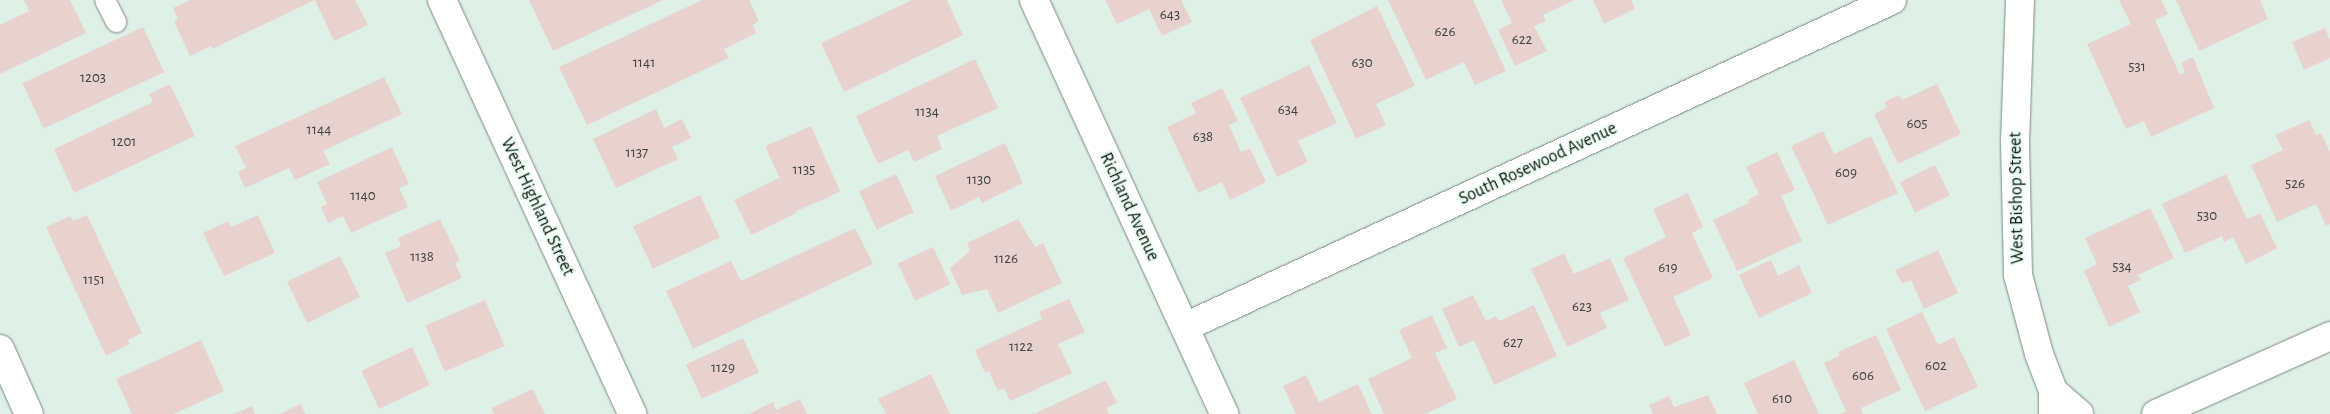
<!DOCTYPE html>
<style>
body{margin:0}
#map{position:relative;width:2330px;height:414px;overflow:hidden;background:#dff1e7;font-family:"Alegreya Sans",sans-serif}
div>[style]{position:absolute}
[style*='--x']{left:calc(var(--x)*1px);top:calc(var(--y)*1px);width:calc(var(--w)*1px);rotate:calc(var(--a)*1deg)}
.building>*{inset:0;background:#e7d2d0;transform-origin:0 0}
.roads{filter:drop-shadow(0 0 1px #7a8a81) drop-shadow(0 0 1px #7a8a81)}
.service>*{height:20px;margin:-10px;padding:0 10px;transform-origin:10px;border-radius:10px;background:#fff}
.minor>*{height:28px;margin:-14px;padding:0 14px;transform-origin:14px;border-radius:14px;background:#fff}
.tertiary>*{height:28px;margin:-14px;padding:0 14px;transform-origin:14px;border-radius:14px;background:#fff}
span{translate:-50% -50%;white-space:nowrap;text-align:center;line-height:1.15;-webkit-text-stroke:4.5px #ecfef4;paint-order:stroke}
.number-label{font-size:15px;color:#43423f}
.number-label span{-webkit-text-stroke-width:0}
.street-label{font-size:18px;color:#0c120f}
</style>
<div id="map">
<div class="building">
<div style="clip-path:polygon(24px 0,70px 0,86px 33px,0 74px,0 25px,29px 11px)"></div>
<div style="clip-path:polygon(190px 0,355px 0,368px 25px,334px 41px,315px 0,212px 49px,211px 46px,190px 56px,174px 21px,178px 19px,173px 8px)"></div>
<div style="clip-path:polygon(529px 0,663px 0,553px 51px)"></div>
<div style="clip-path:polygon(702px 0,749px 0,759px 21px,753px 25px,756px 33px,724px 49px,729px 58px,587px 125px,559px 67px)"></div>
<div style="clip-path:polygon(912px 0,947px 0,963px 35px,844px 92px,821px 43px)"></div>
<div style="clip-path:polygon(1105px 0,1181px 0,1192px 22px,1162px 36px,1149px 9px,1117px 24px)"></div>
<div style="clip-path:polygon(1388px 0,1473px 0,1506px 71px,1475px 85px,1464px 62px,1426px 80px)"></div>
<div style="clip-path:polygon(1501px 0,1574px 0,1543px 15px,1546px 21px,1534px 26px,1547px 51px,1515px 66px,1498px 30px,1512px 23px)"></div>
<div style="clip-path:polygon(1593px 0,1631px 0,1635px 9px,1604px 24px)"></div>
<div style="clip-path:polygon(2119px 0,2161px 0,2168px 14px,2155px 20px,2180px 75px,2185px 72px,2181px 63px,2193px 57px,2214px 108px,2151px 137px,2144px 121px,2126px 129px,2087px 44px,2131px 24px)"></div>
<div style="clip-path:polygon(2176px 0,2260px 0,2268px 19px,2199px 51px)"></div>
<div style="clip-path:polygon(1377px 6px,1415px 86px,1376px 104px,1386px 125px,1356px 139px,1310px 40px)"></div>
<div style="left:143px;top:27px;width:50px;height:133px;rotate:65deg"></div>
<div style="clip-path:polygon(2325px 28px,2330px 40px,2330px 58px,2304px 70px,2292px 42px)"></div>
<div style="clip-path:polygon(975px 59px,998px 108px,937px 136px,942px 149px,914px 162px,908px 150px,878px 164px,856px 116px)"></div>
<div style="clip-path:polygon(1309px 65px,1337px 123px,1298px 141px,1308px 162px,1277px 177px,1240px 98px)"></div>
<div style="clip-path:polygon(384px 77px,402px 114px,323px 151px,330px 164px,295px 180px,289px 168px,245px 188px,238px 172px,246px 168px,235px 146px)"></div>
<div style="clip-path:polygon(170px 84px,195px 136px,74px 193px,54px 149px,153px 102px,149px 94px)"></div>
<div style="clip-path:polygon(1937px 84px,1961px 134px,1898px 164px,1874px 114px,1887px 107px,1884px 102px,1899px 95px,1902px 100px)"></div>
<div style="clip-path:polygon(1222px 88px,1238px 121px,1229px 125px,1241px 152px,1250px 148px,1266px 182px,1230px 200px,1222px 182px,1198px 193px,1167px 127px,1196px 113px,1191px 103px)"></div>
<div style="clip-path:polygon(656px 109px,664px 128px,682px 119px,691px 138px,672px 147px,678px 159px,616px 188px,593px 139px)"></div>
<div style="clip-path:polygon(2309px 120px,2316px 135px,2321px 133px,2330px 152px,2330px 224px,2326px 226px,2316px 204px,2277px 222px,2251px 165px,2283px 150px,2275px 135px)"></div>
<div style="left:811px;top:126px;width:72px;height:50px;rotate:66deg"></div>
<div style="clip-path:polygon(1823px 131px,1834px 154px,1871px 136px,1898px 193px,1828px 225px,1791px 146px)"></div>
<div style="clip-path:polygon(1005px 143px,1023px 183px,982px 203px,979px 197px,951px 211px,935px 176px)"></div>
<div style="clip-path:polygon(392px 147px,409px 184px,399px 188px,408px 207px,351px 233px,343px 216px,328px 223px,321px 207px,327px 204px,317px 182px)"></div>
<div style="clip-path:polygon(1777px 152px,1795px 190px,1781px 196px,1802px 241px,1737px 271px,1713px 220px,1749px 203px,1748px 200px,1759px 194px,1746px 167px)"></div>
<div style="left:1935px;top:165px;width:34px;height:39px;rotate:64deg"></div>
<div style="left:896px;top:174px;width:42px;height:41px;rotate:65deg"></div>
<div style="clip-path:polygon(2226px 174px,2247px 219px,2260px 213px,2277px 248px,2246px 264px,2233px 237px,2224px 242px,2222px 236px,2185px 253px,2162px 204px)"></div>
<div style="left:779px;top:178px;width:39px;height:50px;rotate:64deg"></div>
<div style="clip-path:polygon(1688px 193px,1703px 227px,1692px 233px,1713px 278px,1673px 297px,1691px 335px,1665px 347px,1623px 258px,1666px 237px,1653px 209px)"></div>
<div style="left:700px;top:195px;width:47px;height:74px;rotate:65deg"></div>
<div style="clip-path:polygon(2150px 208px,2174px 258px,2138px 275px,2141px 280px,2128px 286px,2140px 312px,2109px 327px,2084px 271px,2097px 264px,2085px 238px)"></div>
<div style="clip-path:polygon(87px 215px,142px 333px,128px 340px,130px 344px,106px 356px,46px 227px,70px 216px,73px 221px)"></div>
<div style="clip-path:polygon(258px 215px,275px 253px,224px 276px,203px 233px,228px 221px,231px 227px)"></div>
<div style="clip-path:polygon(440px 219px,460px 261px,455px 263px,462px 278px,407px 303px,385px 253px,401px 246px,398px 238px)"></div>
<div style="clip-path:polygon(1018px 219px,1035px 247px,1043px 243px,1062px 283px,998px 313px,987px 289px,962px 295px,950px 268px,970px 251px,967px 243px)"></div>
<div style="clip-path:polygon(855px 228px,873px 264px,693px 349px,666px 291px,731px 261px,741px 281px)"></div>
<div style="left:933px;top:247px;width:41px;height:39px;rotate:65deg"></div>
<div style="clip-path:polygon(1938px 250px,1958px 293px,1924px 309px,1911px 280px,1902px 284px,1895px 270px)"></div>
<div style="clip-path:polygon(1564px 253px,1574px 274px,1610px 258px,1629px 300px,1600px 313px,1607px 328px,1567px 347px,1531px 269px)"></div>
<div style="left:340px;top:256px;width:46px;height:59px;rotate:64deg"></div>
<div style="clip-path:polygon(1771px 260px,1778px 276px,1799px 265px,1812px 293px,1759px 318px,1739px 275px)"></div>
<div style="clip-path:polygon(1473px 295px,1486px 321px,1496px 316px,1499px 321px,1534px 305px,1557px 356px,1494px 385px,1474px 340px,1459px 347px,1442px 309px)"></div>
<div style="clip-path:polygon(1069px 299px,1085px 332px,1058px 344px,1072px 373px,1010px 401px,1004px 388px,998px 391px,989px 371px,985px 373px,975px 350px,1042px 319px,1039px 312px)"></div>
<div style="left:485px;top:300px;width:50px;height:65px;rotate:67deg"></div>
<div style="clip-path:polygon(1922px 312px,1938px 345px,1954px 337px,1978px 387px,1925px 411px,1886px 329px)"></div>
<div style="clip-path:polygon(1432px 315px,1447px 348px,1435px 353px,1457px 399px,1425px 414px,1384px 414px,1368px 379px,1412px 358px,1399px 330px)"></div>
<div style="clip-path:polygon(1876px 335px,1901px 390px,1861px 408px,1863px 414px,1840px 414px,1846px 411px,1824px 363px,1840px 355px,1838px 352px)"></div>
<div style="left:743px;top:338px;width:38px;height:63px;rotate:65deg"></div>
<div style="clip-path:polygon(201px 340px,224px 391px,174px 414px,132px 414px,116px 379px)"></div>
<div style="left:412px;top:347px;width:42px;height:56px;rotate:65deg"></div>
<div style="clip-path:polygon(1794px 360px,1819px 414px,1758px 414px,1744px 383px)"></div>
<div style="clip-path:polygon(931px 374px,950px 414px,886px 414px,878px 399px)"></div>
<div style="clip-path:polygon(1306px 375px,1319px 402px,1358px 384px,1372px 414px,1296px 414px,1283px 386px)"></div>
<div style="clip-path:polygon(1106px 380px,1117px 403px,1106px 408px,1109px 414px,1034px 414px)"></div>
<div style="clip-path:polygon(533px 389px,545px 414px,494px 414px,491px 408px)"></div>
<div style="clip-path:polygon(1708px 395px,1717px 414px,1653px 414px,1649px 405px,1669px 396px,1674px 407px)"></div>
<div style="clip-path:polygon(800px 399px,807px 414px,748px 414px,773px 402px,776px 410px)"></div>
<div style="clip-path:polygon(301px 404px,305px 414px,279px 414px)"></div>
<div style="clip-path:polygon(252px 406px,255px 414px,235px 414px)"></div>
</div>
<div class="roads">
<div class="service">
<div style="--x:105;--y:0;--w:25;--a:63"></div>
</div>
<div class="minor">
<div style="--x:442;--y:0;--w:456;--a:65.3"></div>
<div style="--x:1034;--y:0;--w:456;--a:65.3"></div>
<div style="--x:1185;--y:327;--w:779;--a:-24.82"></div>
<div style="--x:0;--y:349;--w:71;--a:66"></div>
<div style="--x:2156;--y:414;--w:191;--a:-24.1"></div>
</div>
<div class="tertiary">
<div style="--x:2020;--y:0;--w:142;--a:92"></div>
<div style="--x:2015;--y:142;--w:133;--a:88.7"></div>
<div style="--x:2018;--y:275;--w:82;--a:75.1"></div>
<div style="--x:2039;--y:354;--w:40;--a:69"></div>
<div style="--x:2053;--y:391;--w:23;--a:90"></div>
<div style="--x:2053;--y:391;--w:35;--a:41"></div>
</div>
</div>
<div class="number-label">
<span style="left:1170px;top:15px">643</span>
<span style="left:1445px;top:32px">626</span>
<span style="left:1522px;top:40px">622</span>
<span style="left:644px;top:63px">1141</span>
<span style="left:1362px;top:63px">630</span>
<span style="left:2137px;top:67px">531</span>
<span style="left:93px;top:78px">1203</span>
<span style="left:1288px;top:110px">634</span>
<span style="left:927px;top:112px">1134</span>
<span style="left:1917px;top:124px">605</span>
<span style="left:319px;top:130px">1144</span>
<span style="left:1203px;top:137px">638</span>
<span style="left:124px;top:142px">1201</span>
<span style="left:637px;top:153px">1137</span>
<span style="left:804px;top:170px">1135</span>
<span style="left:1846px;top:173px">609</span>
<span style="left:979px;top:180px">1130</span>
<span style="left:2295px;top:184px">526</span>
<span style="left:363px;top:196px">1140</span>
<span style="left:2207px;top:216px">530</span>
<span style="left:422px;top:257px">1138</span>
<span style="left:1006px;top:259px">1126</span>
<span style="left:2122px;top:267px">534</span>
<span style="left:1668px;top:268px">619</span>
<span style="left:94px;top:280px">1151</span>
<span style="left:1582px;top:307px">623</span>
<span style="left:1513px;top:343px">627</span>
<span style="left:1021px;top:347px">1122</span>
<span style="left:1936px;top:366px">602</span>
<span style="left:723px;top:368px">1129</span>
<span style="left:1863px;top:376px">606</span>
<span style="left:1782px;top:399px">610</span>
</div>
<div class="street-label">
<span style="left:1538px;top:164px;rotate:-25deg">South Rosewood Avenue</span>
<span style="left:2017px;top:198px;rotate:-91deg">West Bishop Street</span>
<span style="left:537px;top:207px;rotate:65deg">West Highland Street</span>
<span style="left:1129px;top:207px;rotate:65deg">Richland Avenue</span>
</div>
</div>
